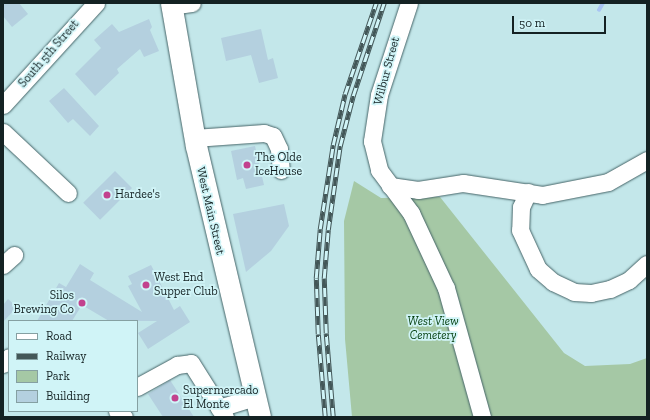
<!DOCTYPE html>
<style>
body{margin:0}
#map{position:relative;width:650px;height:420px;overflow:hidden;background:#c3e7ea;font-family:"Zilla Slab",serif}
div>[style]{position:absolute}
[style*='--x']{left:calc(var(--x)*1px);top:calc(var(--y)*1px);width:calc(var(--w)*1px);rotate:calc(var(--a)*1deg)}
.green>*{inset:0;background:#a5c8a5}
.stream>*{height:3.5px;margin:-1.75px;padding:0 1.75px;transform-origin:1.75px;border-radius:1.75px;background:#a9c5f4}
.building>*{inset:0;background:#b4d0df;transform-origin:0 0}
.roads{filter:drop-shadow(0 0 1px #456467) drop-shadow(0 0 1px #456467)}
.minor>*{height:17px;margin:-8.5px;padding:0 8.5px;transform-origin:8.5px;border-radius:8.5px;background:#fff}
.major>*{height:21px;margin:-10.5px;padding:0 10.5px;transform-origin:10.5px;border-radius:10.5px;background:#fff}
.rail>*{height:4.5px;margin-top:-2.25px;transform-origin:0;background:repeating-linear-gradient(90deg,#d0f4f7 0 9px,#435758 0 18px);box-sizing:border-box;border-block:1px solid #435758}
.dots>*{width:11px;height:11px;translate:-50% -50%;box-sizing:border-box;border:2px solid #d0f4f7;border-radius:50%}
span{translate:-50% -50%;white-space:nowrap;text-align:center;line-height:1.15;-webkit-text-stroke:3.5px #d0f4f7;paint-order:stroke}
.street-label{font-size:12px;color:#142223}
.poi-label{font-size:12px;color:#142223}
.left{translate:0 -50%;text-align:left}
.right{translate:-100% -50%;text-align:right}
.park-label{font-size:12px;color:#003c0a;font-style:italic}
.frame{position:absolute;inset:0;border:4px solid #142223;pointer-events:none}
.legend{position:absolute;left:8px;top:320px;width:130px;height:92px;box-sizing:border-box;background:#d0f4f7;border:1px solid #85a0a2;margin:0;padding:5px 7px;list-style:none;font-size:12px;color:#142223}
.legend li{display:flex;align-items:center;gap:8px;height:20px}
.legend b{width:20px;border:1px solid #85a0a2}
.scale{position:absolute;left:512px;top:16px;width:94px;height:18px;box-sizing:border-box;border:2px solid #142223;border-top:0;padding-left:5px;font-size:12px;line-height:14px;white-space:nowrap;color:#142223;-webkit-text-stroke:3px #d0f4f7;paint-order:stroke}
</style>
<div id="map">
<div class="green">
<div style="clip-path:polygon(354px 181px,381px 198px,440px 197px,564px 353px,585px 366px,630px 364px,647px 358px,647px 417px,352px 417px,345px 339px,344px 221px)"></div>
</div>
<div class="stream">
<div style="--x:599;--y:10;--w:8;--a:-60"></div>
</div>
<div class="building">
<div style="clip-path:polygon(3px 3px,19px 3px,28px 14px,12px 27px,3px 16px)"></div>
<div style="clip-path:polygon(149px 19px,152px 27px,150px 30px,159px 51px,144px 57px,140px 49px,117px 69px,119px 73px,95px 96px,75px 74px,101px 48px,94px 40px,112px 24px,119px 32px)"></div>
<div style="clip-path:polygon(261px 29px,268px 60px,273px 58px,278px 78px,259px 83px,251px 55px,226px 61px,221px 38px)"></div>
<div style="clip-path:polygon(64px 88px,99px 126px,90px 136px,73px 119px,68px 123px,49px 101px)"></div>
<div style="clip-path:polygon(255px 146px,264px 185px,246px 189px,243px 178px,237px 180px,231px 151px)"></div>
<div style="left:115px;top:171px;width:24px;height:45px;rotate:45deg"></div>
<div style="clip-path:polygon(284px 204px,289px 226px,271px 251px,246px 272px,233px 214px)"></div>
<div style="clip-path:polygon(80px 264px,94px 273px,90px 280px,142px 312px,128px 286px,132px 284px,128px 276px,151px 265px,174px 310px,180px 306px,190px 322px,148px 349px,138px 333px,157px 321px,109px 321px,82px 305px,72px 321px,37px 321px,59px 283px,66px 287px)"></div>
<div style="clip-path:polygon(8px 299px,17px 307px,3px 322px,3px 305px)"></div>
<div style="clip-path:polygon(170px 380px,194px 417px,163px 417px,148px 394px)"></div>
</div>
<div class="roads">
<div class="minor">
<div style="--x:409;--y:3;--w:97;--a:108.1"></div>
<div style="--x:379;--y:95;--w:47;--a:98.7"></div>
<div style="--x:372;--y:141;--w:30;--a:76"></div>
<div style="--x:379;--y:170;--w:54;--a:53.3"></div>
<div style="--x:411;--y:213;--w:83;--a:65"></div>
<div style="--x:446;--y:288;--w:134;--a:74.4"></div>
<div style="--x:171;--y:6;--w:21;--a:-8"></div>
<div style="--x:3;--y:105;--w:138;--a:-47.6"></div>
<div style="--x:3;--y:132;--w:89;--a:43.2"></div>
<div style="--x:194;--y:138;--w:70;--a:-4.1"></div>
<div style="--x:264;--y:133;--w:9;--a:18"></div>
<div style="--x:273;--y:136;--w:14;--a:65"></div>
<div style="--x:279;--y:149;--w:21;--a:85"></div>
<div style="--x:390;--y:186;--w:28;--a:8"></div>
<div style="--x:418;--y:190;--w:46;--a:-8.8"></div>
<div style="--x:463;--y:183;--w:80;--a:8.6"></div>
<div style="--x:542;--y:195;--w:67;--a:-11.1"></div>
<div style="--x:608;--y:182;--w:45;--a:-29.4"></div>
<div style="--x:528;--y:192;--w:17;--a:115"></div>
<div style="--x:521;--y:207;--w:23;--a:92"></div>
<div style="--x:520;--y:230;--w:43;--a:65.2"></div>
<div style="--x:538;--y:269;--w:20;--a:41"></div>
<div style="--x:553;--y:282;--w:23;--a:25"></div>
<div style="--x:574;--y:292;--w:17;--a:3"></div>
<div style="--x:591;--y:293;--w:19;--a:-12"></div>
<div style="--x:610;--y:289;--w:21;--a:-25"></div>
<div style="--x:629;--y:280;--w:24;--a:-42"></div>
<div style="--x:3;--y:265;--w:15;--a:-42"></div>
<div style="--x:3;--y:364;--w:9;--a:-49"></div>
<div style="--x:137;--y:387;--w:46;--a:-28.8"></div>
<div style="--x:177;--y:365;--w:14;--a:-8"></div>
<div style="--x:191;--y:363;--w:64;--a:57.8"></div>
<div style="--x:219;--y:408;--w:37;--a:-17"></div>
<div style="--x:117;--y:411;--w:9;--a:41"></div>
</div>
<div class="major">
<div style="--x:171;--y:3;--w:145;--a:80.1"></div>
<div style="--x:196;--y:146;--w:278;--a:76.7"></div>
</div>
</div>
<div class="rail">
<div style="--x:325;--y:417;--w:83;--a:-94.8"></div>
<div style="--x:318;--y:334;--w:56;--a:-92"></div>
<div style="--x:316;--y:278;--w:49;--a:-85.3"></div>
<div style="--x:320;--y:229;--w:85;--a:-81.2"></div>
<div style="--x:333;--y:145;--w:52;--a:-76.8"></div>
<div style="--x:345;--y:94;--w:96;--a:-71.2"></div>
<div style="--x:333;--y:417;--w:84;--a:-94.8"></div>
<div style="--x:326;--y:333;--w:55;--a:-92.1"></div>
<div style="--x:324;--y:278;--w:48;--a:-85.2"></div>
<div style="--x:328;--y:230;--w:85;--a:-81.9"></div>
<div style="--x:340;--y:146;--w:52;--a:-75.4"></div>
<div style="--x:353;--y:96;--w:98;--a:-71.6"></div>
</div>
<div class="dots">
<div style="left:247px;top:165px;background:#c2428e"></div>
<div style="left:107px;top:195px;background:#c2428e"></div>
<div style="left:146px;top:285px;background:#c2428e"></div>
<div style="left:82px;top:303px;background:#c2428e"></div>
<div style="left:175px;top:398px;background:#c2428e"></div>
</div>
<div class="street-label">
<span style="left:49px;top:54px;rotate:-49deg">South 5th Street</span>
<span style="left:387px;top:71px;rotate:-75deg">Wilbur Street</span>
<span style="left:210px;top:211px;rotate:77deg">West Main Street</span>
</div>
<div class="poi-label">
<span class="left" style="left:255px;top:165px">The Olde<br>IceHouse</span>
<span class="left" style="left:115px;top:195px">Hardee's</span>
<span class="left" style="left:154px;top:285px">West End<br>Supper Club</span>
<span class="right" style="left:74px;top:303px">Silos<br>Brewing Co</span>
<span class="left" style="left:183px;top:398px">Supermercado<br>El Monte</span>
</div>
<div class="park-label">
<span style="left:433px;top:329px">West View<br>Cemetery</span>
</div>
<div class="frame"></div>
<ul class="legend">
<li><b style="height:5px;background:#fff"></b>Road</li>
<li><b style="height:5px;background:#435758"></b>Railway</li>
<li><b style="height:11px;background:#a5c8a5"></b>Park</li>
<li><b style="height:11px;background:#b4d0df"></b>Building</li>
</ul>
<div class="scale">50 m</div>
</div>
